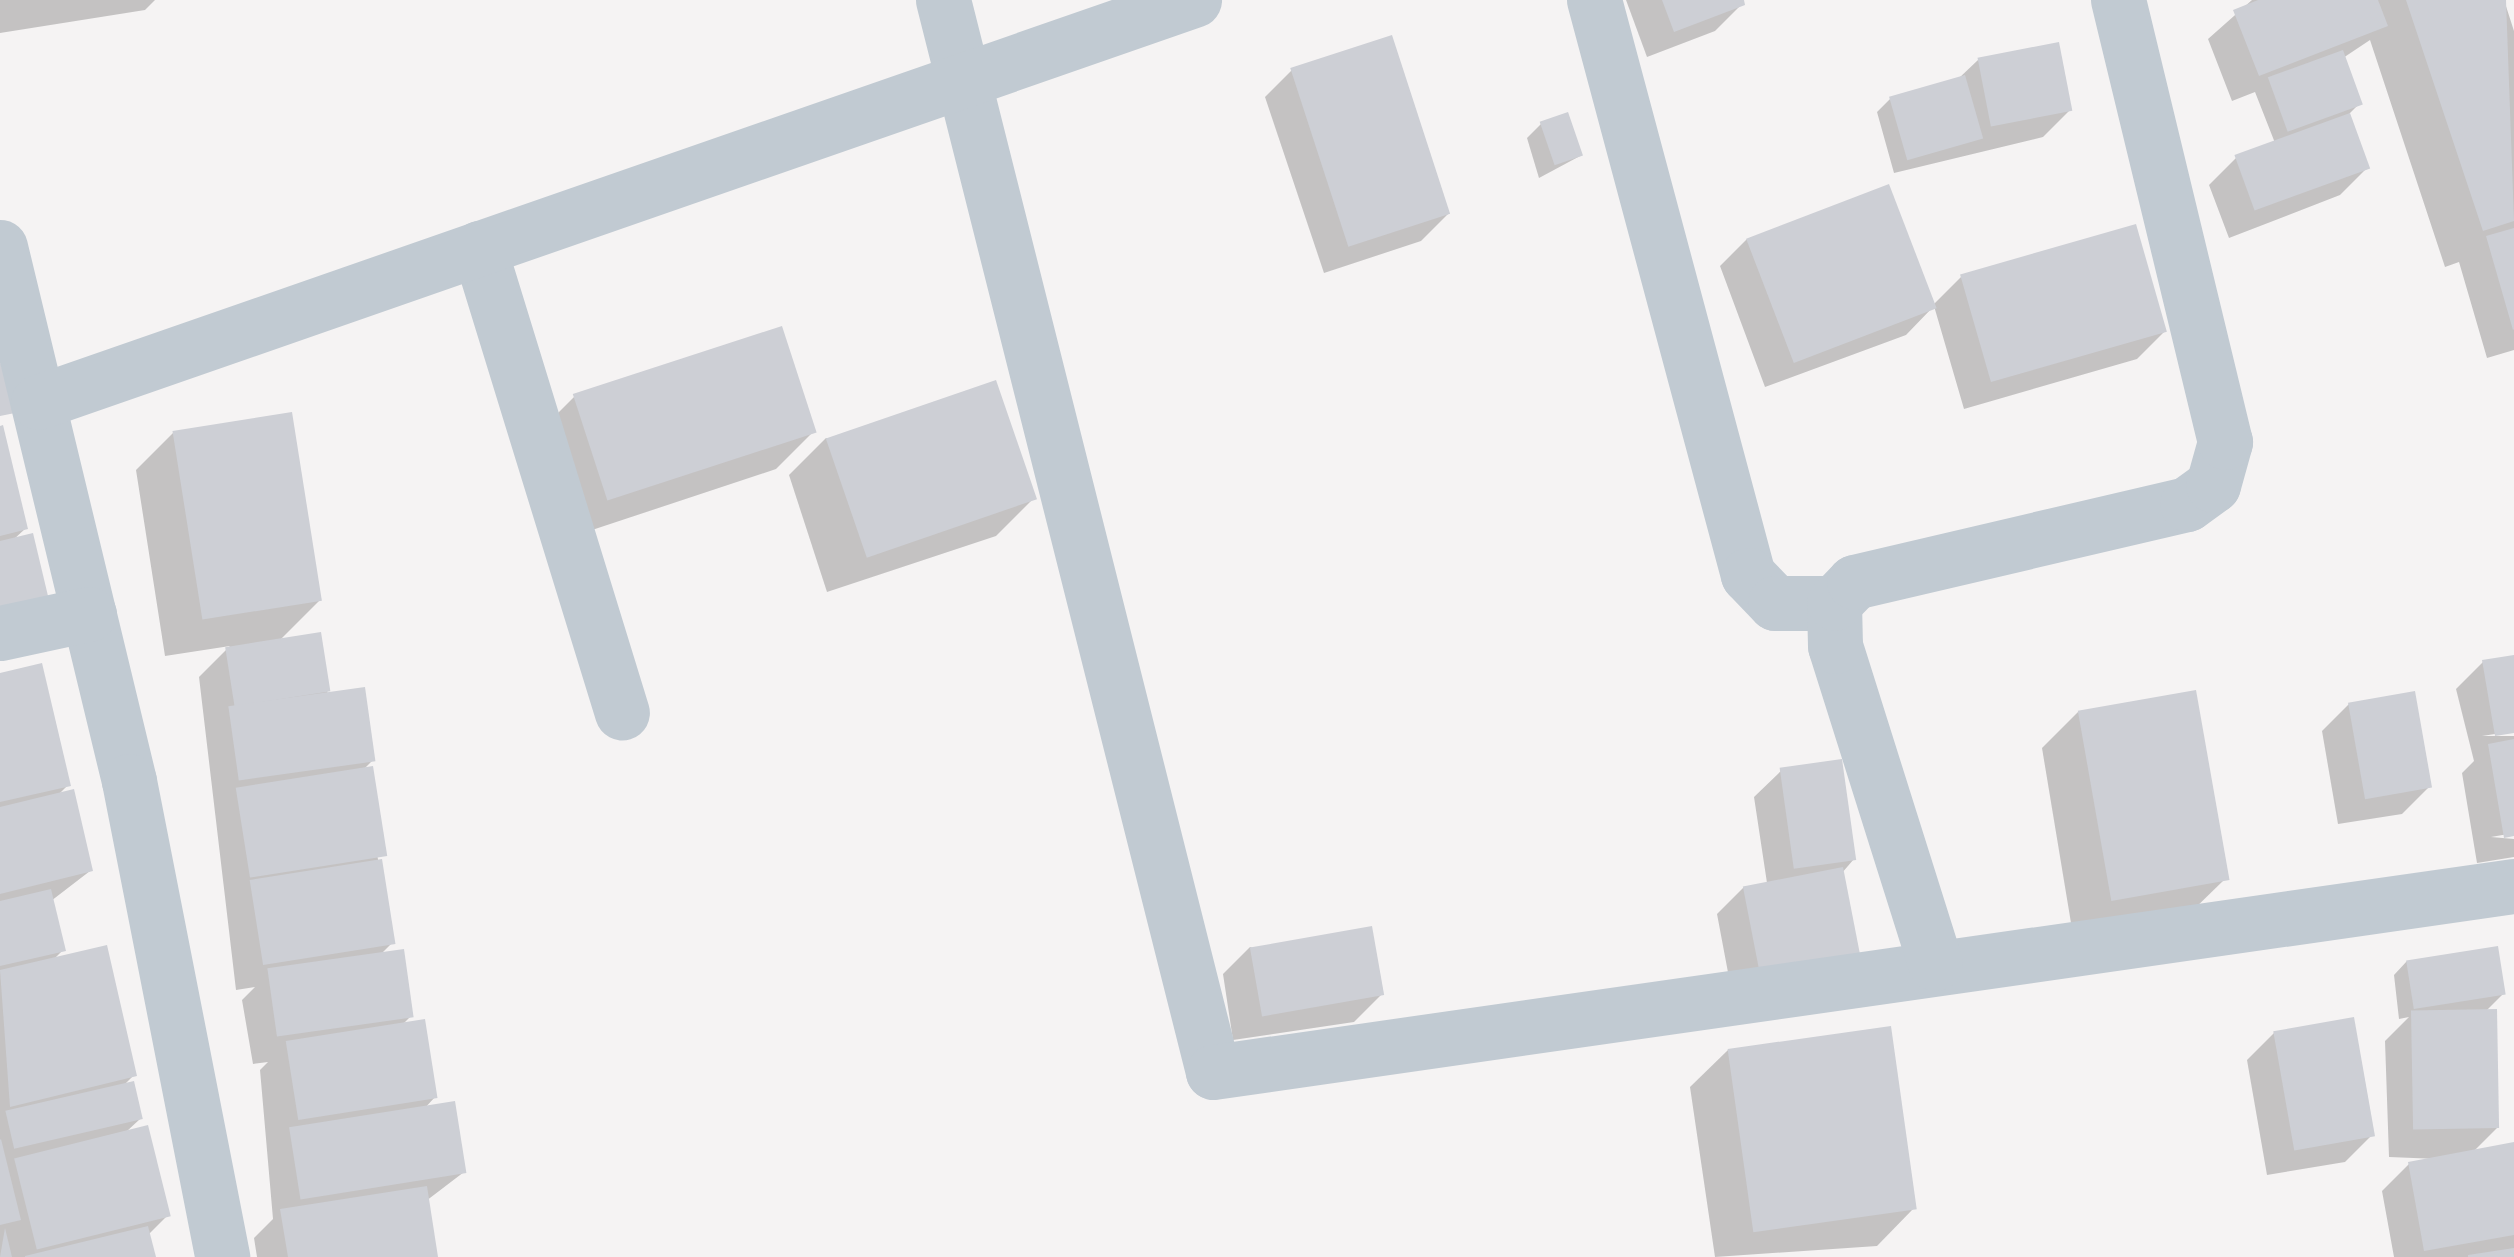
<!DOCTYPE html>
<style>
body{margin:0}
#map{position:relative;width:2514px;height:1257px;overflow:hidden;background:#f5f3f3;font-family:"Golos Text",sans-serif}
div>[style]{position:absolute}
[style*='--x']{left:calc(var(--x)*1px);top:calc(var(--y)*1px);width:calc(var(--w)*1px);rotate:calc(var(--a)*1deg)}
.shadow>*{inset:0;background:#0003}
.building>*{inset:0;background:#cdcfd5;transform-origin:0 0}
.minor>*{height:55px;margin:-27.5px;padding:0 27.5px;transform-origin:27.5px;border-radius:27.5px;background:#c1cad2}
span{translate:-50% -50%;white-space:nowrap;text-align:center;line-height:1.15;-webkit-text-stroke:9px #fff;paint-order:stroke}
</style>
<div id="map">
<div class="shadow">
<div style="clip-path:polygon(0 0,155px 0,145px 10px,0 33px)"></div>
<div style="clip-path:polygon(1626px 0,1741px 0,1742px 4px,1715px 31px,1647px 57px)"></div>
<div style="clip-path:polygon(2252px 0,2504px 0,2514px 31px,2514px 350px,2487px 358px,2459px 262px,2445px 267px,2370px 40px,2343px 58px,2360px 103px,2348px 115px,2367px 168px,2340px 195px,2229px 238px,2209px 185px,2236px 158px,2275px 143px,2255px 92px,2232px 101px,2208px 39px)"></div>
<div style="clip-path:polygon(1978px 60px,2070px 110px,2043px 137px,1894px 173px,1877px 112px,1891px 98px,1958px 79px)"></div>
<div style="clip-path:polygon(1292px 70px,1448px 214px,1421px 241px,1324px 273px,1265px 97px)"></div>
<div style="clip-path:polygon(1541px 124px,1580px 156px,1539px 178px,1527px 138px)"></div>
<div style="clip-path:polygon(1747px 239px,1932px 306px,1961px 277px,2164px 332px,2137px 359px,1964px 409px,1934px 306px,1906px 335px,1765px 387px,1720px 266px)"></div>
<div style="clip-path:polygon(574px 397px,814px 431px,776px 469px,571px 537px,537px 434px)"></div>
<div style="clip-path:polygon(0 428px,26px 528px,13px 540px,0 627px)"></div>
<div style="clip-path:polygon(173px 433px,320px 600px,278px 642px,319px 635px,328px 696px,373px 760px,363px 770px,392px 943px,379px 956px,411px 1016px,402px 1025px,435px 1097px,424px 1109px,464px 1172px,426px 1201px,436px 1257px,257px 1257px,254px 1238px,273px 1219px,260px 1070px,268px 1062px,253px 1064px,242px 1000px,255px 987px,236px 990px,199px 677px,230px 646px,165px 656px,136px 470px)"></div>
<div style="clip-path:polygon(826px 438px,1033px 499px,996px 536px,827px 592px,789px 475px)"></div>
<div style="clip-path:polygon(2514px 657px,2514px 731px,2482px 736px,2514px 736px,2514px 833px,2491px 837px,2514px 839px,2514px 857px,2477px 863px,2462px 773px,2474px 761px,2456px 689px,2483px 662px)"></div>
<div style="clip-path:polygon(0 675px,68px 785px,57px 796px,90px 871px,51px 901px,63px 950px,53px 960px,134px 1075px,123px 1086px,140px 1119px,126px 1132px,168px 1215px,148px 1235px,153px 1257px,0 1257px)"></div>
<div style="clip-path:polygon(2349px 704px,2429px 787px,2402px 814px,2338px 824px,2322px 731px)"></div>
<div style="clip-path:polygon(2079px 711px,2225px 879px,2187px 916px,2073px 935px,2042px 748px)"></div>
<div style="clip-path:polygon(1782px 770px,1854px 859px,1733px 999px,1717px 914px,1744px 887px,1767px 883px,1754px 797px)"></div>
<div style="clip-path:polygon(1250px 947px,1381px 995px,1354px 1022px,1233px 1040px,1223px 974px)"></div>
<div style="clip-path:polygon(2407px 961px,2504px 993px,2485px 1012px,2498px 1127px,2473px 1152px,2514px 1145px,2514px 1257px,2394px 1257px,2382px 1191px,2409px 1164px,2438px 1159px,2389px 1157px,2385px 1041px,2409px 1017px,2399px 1019px,2394px 975px)"></div>
<div style="clip-path:polygon(2274px 1033px,2372px 1135px,2345px 1162px,2267px 1175px,2247px 1060px)"></div>
<div style="clip-path:polygon(1728px 1050px,1914px 1208px,1877px 1246px,1715px 1257px,1690px 1087px)"></div>
</div>
<div class="building">
<div style="clip-path:polygon(1662px 0,1744px 0,1745px 5px,1674px 32px)"></div>
<div style="clip-path:polygon(2258px 0,2378px 0,2388px 26px,2259px 76px,2233px 10px)"></div>
<div style="clip-path:polygon(2406px 0,2506px 0,2514px 221px,2483px 231px)"></div>
<div style="left:1392px;top:35px;width:188px;height:107px;rotate:72deg"></div>
<div style="left:2059px;top:42px;width:70px;height:83px;rotate:79deg"></div>
<div style="left:2343px;top:50px;width:58px;height:80px;rotate:70deg"></div>
<div style="left:1965px;top:75px;width:66px;height:79px;rotate:74deg"></div>
<div style="left:1568px;top:112px;width:46px;height:30px;rotate:71deg"></div>
<div style="left:2350px;top:113px;width:59px;height:123px;rotate:70deg"></div>
<div style="left:1889px;top:184px;width:133px;height:153px;rotate:69deg"></div>
<div style="left:2136px;top:224px;width:112px;height:183px;rotate:74deg"></div>
<div style="clip-path:polygon(2514px 228px,2514px 329px,2513px 330px,2486px 236px)"></div>
<div style="left:782px;top:326px;width:112px;height:220px;rotate:72deg"></div>
<div style="clip-path:polygon(0 361px,15px 413px,0 416px)"></div>
<div style="left:996px;top:380px;width:126px;height:180px;rotate:71deg"></div>
<div style="left:292px;top:412px;width:191px;height:121px;rotate:81deg"></div>
<div style="clip-path:polygon(3px 425px,28px 529px,0 536px,0 426px)"></div>
<div style="clip-path:polygon(33px 533px,48px 596px,0 608px,0 541px)"></div>
<div style="left:321px;top:632px;width:60px;height:97px;rotate:81deg"></div>
<div style="clip-path:polygon(2514px 655px,2514px 733px,2495px 736px,2482px 660px)"></div>
<div style="clip-path:polygon(42px 663px,71px 786px,0 802px,0 673px)"></div>
<div style="left:365px;top:687px;width:75px;height:138px;rotate:82deg"></div>
<div style="left:2196px;top:690px;width:193px;height:120px;rotate:80deg"></div>
<div style="left:2415px;top:691px;width:98px;height:68px;rotate:80deg"></div>
<div style="clip-path:polygon(2514px 739px,2514px 836px,2504px 838px,2488px 744px)"></div>
<div style="left:1842px;top:759px;width:102px;height:63px;rotate:82deg"></div>
<div style="left:373px;top:766px;width:91px;height:139px;rotate:81deg"></div>
<div style="clip-path:polygon(74px 789px,93px 871px,0 894px,0 807px)"></div>
<div style="left:382px;top:859px;width:86px;height:134px;rotate:81deg"></div>
<div style="left:1843px;top:867px;width:90px;height:102px;rotate:79deg"></div>
<div style="clip-path:polygon(51px 889px,66px 951px,0 966px,0 901px)"></div>
<div style="left:1372px;top:926px;width:70px;height:124px;rotate:80deg"></div>
<div style="clip-path:polygon(107px 945px,137px 1076px,10px 1107px,0 970px)"></div>
<div style="left:2498px;top:946px;width:49px;height:93px;rotate:81deg"></div>
<div style="left:404px;top:949px;width:69px;height:138px;rotate:82deg"></div>
<div style="left:2497px;top:1009px;width:119px;height:86px;rotate:89deg"></div>
<div style="left:2354px;top:1017px;width:121px;height:82px;rotate:80deg"></div>
<div style="left:425px;top:1019px;width:80px;height:141px;rotate:81deg"></div>
<div style="left:1891px;top:1026px;width:185px;height:165px;rotate:82deg"></div>
<div style="left:134px;top:1081px;width:39px;height:132px;rotate:77deg"></div>
<div style="left:455px;top:1101px;width:73px;height:168px;rotate:81deg"></div>
<div style="left:148px;top:1125px;width:94px;height:138px;rotate:76deg"></div>
<div style="clip-path:polygon(1px 1139px,21px 1220px,0 1225px,0 1140px)"></div>
<div style="clip-path:polygon(2514px 1142px,2514px 1235px,2424px 1251px,2408px 1162px)"></div>
<div style="clip-path:polygon(427px 1186px,438px 1257px,288px 1257px,280px 1209px)"></div>
<div style="clip-path:polygon(148px 1226px,156px 1257px,25px 1257px,25px 1256px)"></div>
<div style="clip-path:polygon(5px 1228px,12px 1257px,0 1257px)"></div>
<div style="clip-path:polygon(2514px 1248px,2514px 1257px,2468px 1257px,2468px 1255px)"></div>
</div>
<div class="minor">
<div style="--x:943;--y:0;--w:1105;--a:75.86"></div>
<div style="--x:1213;--y:1072;--w:1314;--a:-8.14"></div>
<div style="--x:1594;--y:0;--w:595;--a:75.01"></div>
<div style="--x:1748;--y:575;--w:39;--a:46"></div>
<div style="--x:1775;--y:603;--w:59;--a:0"></div>
<div style="--x:0;--y:247;--w:549;--a:76.42"></div>
<div style="--x:129;--y:781;--w:485;--a:78.9"></div>
<div style="--x:479;--y:248;--w:486;--a:72.9"></div>
<div style="--x:38;--y:402;--w:1224;--a:-19.18"></div>
<div style="--x:0;--y:633;--w:91;--a:-12.1"></div>
<div style="--x:1935;--y:963;--w:332;--a:-107.5"></div>
<div style="--x:1835;--y:646;--w:43;--a:-91.3"></div>
<div style="--x:1834;--y:603;--w:29;--a:-46"></div>
<div style="--x:1854;--y:582;--w:342;--a:-13.2"></div>
<div style="--x:2187;--y:504;--w:32;--a:-36"></div>
<div style="--x:2213;--y:485;--w:45;--a:-74.4"></div>
<div style="--x:2225;--y:442;--w:455;--a:-103.6"></div>
</div>
</div>
